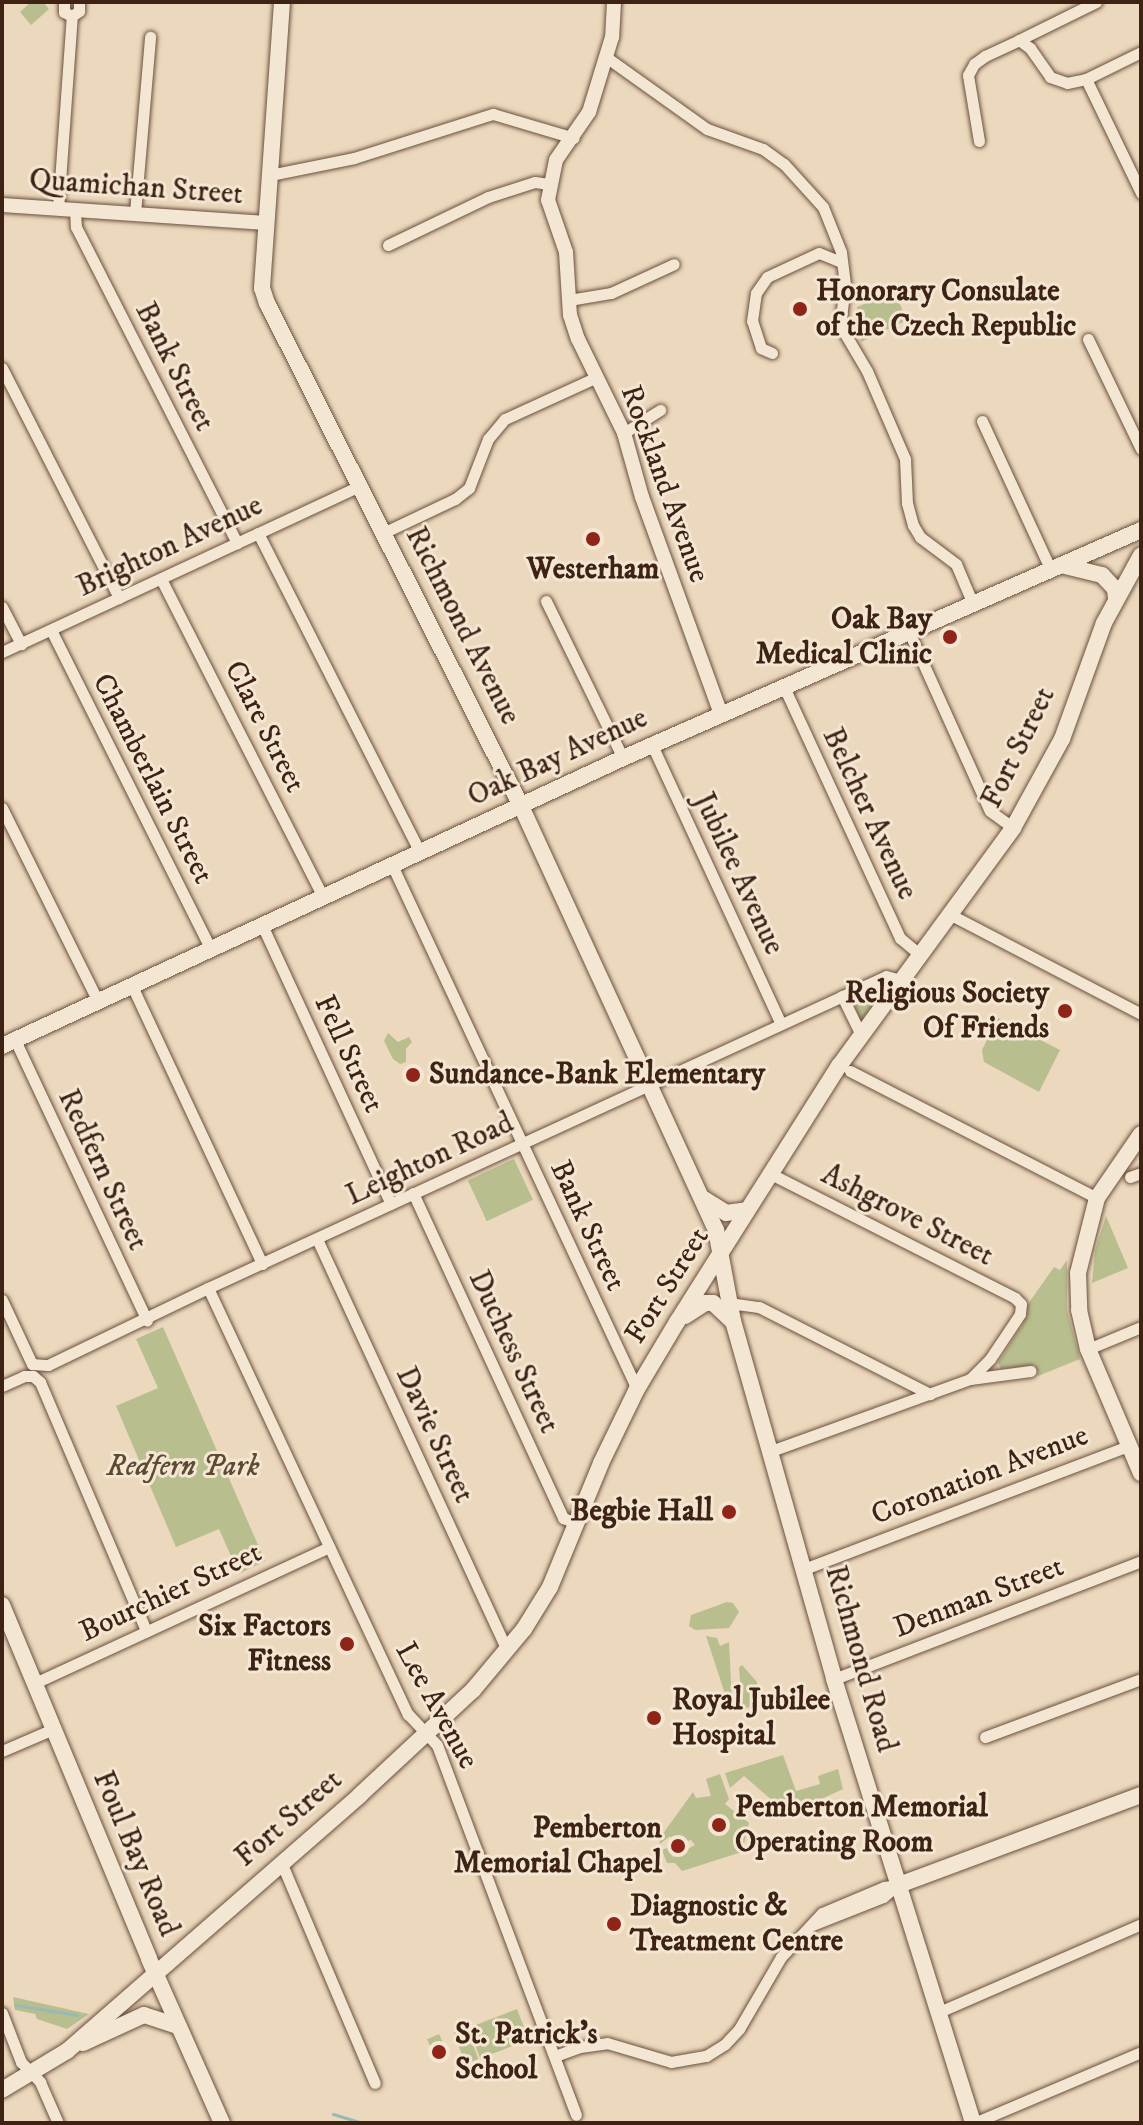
<!DOCTYPE html>
<style>
body{margin:0}
#map{position:relative;width:1143px;height:2125px;overflow:hidden;background:#ecd8bc;font-family:"IM FELL DW Pica",serif}
div>[style]{position:absolute}
[style*='--x']{left:calc(var(--x)*1px);top:calc(var(--y)*1px);width:calc(var(--w)*1px);rotate:calc(var(--a)*1deg)}
.green>*{inset:0;background:#b9be8f;transform-origin:0 0}
.stream>*{height:3px;margin:-1.5px;padding:0 1.5px;transform-origin:1.5px;border-radius:1.5px;background:#99b9b2}
.roads{filter:drop-shadow(0 0 2px #6a503e) drop-shadow(0 0 2px #6a503e)}
.minor>*{height:11px;margin:-5.5px;padding:0 5.5px;transform-origin:5.5px;border-radius:5.5px;background:#f3e6d3}
.tertiary>*{height:14px;margin:-7px;padding:0 7px;transform-origin:7px;border-radius:7px;background:#f3e6d3}
.secondary>*{height:16px;margin:-8px;padding:0 8px;transform-origin:8px;border-radius:8px;background:#f3e6d3}
.dots>*{width:22px;height:22px;translate:-50% -50%;box-sizing:border-box;border:4px solid #f3e6d3;border-radius:50%}
span{translate:-50% -50%;white-space:nowrap;text-align:center;line-height:1.15;-webkit-text-stroke:6px #f3e6d3;paint-order:stroke}
.street-label{font-size:30px;color:#3e2314}
.poi-label{font-size:30px;color:#3e2314;font-weight:700}
.left{translate:0 -50%;text-align:left}
.right{translate:-100% -50%;text-align:right}
.park-label{font-size:30px;color:#5d4a33;font-style:italic}
.frame{position:absolute;inset:0;border:4px solid #3e2314;pointer-events:none}
</style>
<div id="map">
<div class="green">
<div style="clip-path:polygon(31px 2px,43px 2px,49px 9px,31px 25px,20px 12px)"></div>
<div style="clip-path:polygon(894px 291px,907px 320px,861px 342px,857px 307px)"></div>
<div style="clip-path:polygon(882px 982px,886px 986px,861px 1021px,850px 996px)"></div>
<div style="clip-path:polygon(998px 1018px,1060px 1050px,1039px 1092px,984px 1062px,982px 1050px)"></div>
<div style="clip-path:polygon(388px 1033px,398px 1042px,409px 1037px,412px 1042px,406px 1049px,406px 1062px,400px 1064px,393px 1059px,384px 1041px)"></div>
<div style="left:514px;top:1159px;width:45px;height:51px;rotate:65deg"></div>
<div style="clip-path:polygon(1106px 1216px,1128px 1268px,1092px 1283px,1095px 1251px)"></div>
<div style="clip-path:polygon(1067px 1260px,1067px 1310px,1080px 1359px,1038px 1376px,1035px 1365px,1001px 1369px,998px 1363px,1023px 1324px,1028px 1304px,1054px 1267px,1060px 1270px)"></div>
<div style="clip-path:polygon(163px 1327px,265px 1561px,239px 1574px,219px 1529px,176px 1547px,116px 1406px,158px 1388px,136px 1339px)"></div>
<div style="clip-path:polygon(727px 1602px,733px 1603px,739px 1612px,729px 1628px,695px 1630px,689px 1626px,691px 1615px)"></div>
<div style="clip-path:polygon(706px 1636px,717px 1638px,720px 1646px,729px 1642px,732px 1702px,728px 1707px,722px 1705px,728px 1703px)"></div>
<div style="clip-path:polygon(742px 1665px,757px 1682px,758px 1697px,750px 1707px,745px 1708px,742px 1703px,739px 1668px)"></div>
<div style="clip-path:polygon(783px 1755px,796px 1791px,820px 1784px,818px 1776px,838px 1769px,843px 1789px,798px 1810px,796px 1800px,787px 1796px,782px 1806px,774px 1802px,744px 1776px,730px 1788px,725px 1773px)"></div>
<div style="clip-path:polygon(720px 1774px,729px 1799px,725px 1804px,749px 1823px,742px 1852px,682px 1871px,675px 1863px,667px 1863px,662px 1850px,669px 1847px,673px 1857px,695px 1845px,691px 1840px,674px 1845px,670px 1836px,660px 1844px,659px 1839px,693px 1792px,696px 1798px,711px 1796px,706px 1779px)"></div>
<div style="clip-path:polygon(13px 1997px,89px 2014px,67px 2029px,37px 2019px,35px 2014px,15px 2010px)"></div>
<div style="left:517px;top:2009px;width:33px;height:52px;rotate:69deg"></div>
<div style="left:467px;top:2028px;width:33px;height:14px;rotate:70deg"></div>
<div style="left:439px;top:2034px;width:24px;height:13px;rotate:66deg"></div>
</div>
<div class="stream">
<div style="--x:15;--y:2005;--w:63;--a:9.2"></div>
<div style="--x:333;--y:2114;--w:30;--a:17"></div>
</div>
<div class="roads">
<div class="minor">
<div style="--x:64;--y:2;--w:10;--a:90"></div>
<div style="--x:64;--y:12;--w:9;--a:27"></div>
<div style="--x:72;--y:16;--w:9;--a:-36"></div>
<div style="--x:79;--y:11;--w:9;--a:-90"></div>
<div style="--x:1019;--y:40;--w:86;--a:-26.3"></div>
<div style="--x:606;--y:57;--w:124;--a:35.5"></div>
<div style="--x:707;--y:129;--w:59;--a:19.7"></div>
<div style="--x:763;--y:149;--w:26;--a:36"></div>
<div style="--x:784;--y:164;--w:58;--a:47.8"></div>
<div style="--x:823;--y:207;--w:48;--a:68.2"></div>
<div style="--x:841;--y:252;--w:33;--a:83"></div>
<div style="--x:845;--y:285;--w:31;--a:97"></div>
<div style="--x:841;--y:316;--w:16;--a:79"></div>
<div style="--x:844;--y:332;--w:45;--a:59.5"></div>
<div style="--x:867;--y:371;--w:96;--a:66.6"></div>
<div style="--x:905;--y:459;--w:44;--a:87.4"></div>
<div style="--x:907;--y:503;--w:23;--a:75"></div>
<div style="--x:913;--y:525;--w:14;--a:60"></div>
<div style="--x:920;--y:537;--w:45;--a:36.9"></div>
<div style="--x:956;--y:564;--w:43;--a:67"></div>
<div style="--x:1086;--y:79;--w:127;--a:64.2"></div>
<div style="--x:979;--y:141;--w:67;--a:-99.5"></div>
<div style="--x:968;--y:75;--w:13;--a:-61"></div>
<div style="--x:974;--y:64;--w:14;--a:-36"></div>
<div style="--x:985;--y:56;--w:38;--a:-25"></div>
<div style="--x:1019;--y:40;--w:14;--a:36"></div>
<div style="--x:1030;--y:48;--w:35;--a:55"></div>
<div style="--x:1050;--y:77;--w:18;--a:19"></div>
<div style="--x:1067;--y:83;--w:19;--a:-12"></div>
<div style="--x:1086;--y:79;--w:61;--a:-26.1"></div>
<div style="--x:270;--y:175;--w:86;--a:-11.4"></div>
<div style="--x:354;--y:158;--w:146;--a:-17.6"></div>
<div style="--x:493;--y:114;--w:84;--a:16.5"></div>
<div style="--x:58;--y:209;--w:194;--a:-85.9"></div>
<div style="--x:75;--y:210;--w:17;--a:87"></div>
<div style="--x:76;--y:227;--w:355;--a:63"></div>
<div style="--x:135;--y:213;--w:177;--a:-85.1"></div>
<div style="--x:388;--y:245;--w:111;--a:-25.6"></div>
<div style="--x:488;--y:197;--w:49;--a:-17.7"></div>
<div style="--x:535;--y:182;--w:14;--a:8"></div>
<div style="--x:569;--y:300;--w:43;--a:-9.5"></div>
<div style="--x:611;--y:293;--w:69;--a:-24.7"></div>
<div style="--x:1088;--y:339;--w:122;--a:64.3"></div>
<div style="--x:772;--y:353;--w:12;--a:-156"></div>
<div style="--x:761;--y:348;--w:28;--a:-108"></div>
<div style="--x:752;--y:321;--w:28;--a:-82"></div>
<div style="--x:756;--y:293;--w:19;--a:-55"></div>
<div style="--x:767;--y:277;--w:57;--a:-24.8"></div>
<div style="--x:819;--y:253;--w:22;--a:22"></div>
<div style="--x:2;--y:368;--w:258;--a:63"></div>
<div style="--x:982;--y:421;--w:164;--a:65.2"></div>
<div style="--x:624;--y:433;--w:43;--a:-32.6"></div>
<div style="--x:258;--y:533;--w:358;--a:63.1"></div>
<div style="--x:383;--y:533;--w:80;--a:-25.3"></div>
<div style="--x:455;--y:499;--w:18;--a:-38"></div>
<div style="--x:469;--y:488;--w:53;--a:-68.8"></div>
<div style="--x:488;--y:439;--w:26;--a:-50"></div>
<div style="--x:505;--y:419;--w:101;--a:-24.5"></div>
<div style="--x:161;--y:579;--w:357;--a:63"></div>
<div style="--x:546;--y:601;--w:175;--a:63.9"></div>
<div style="--x:2;--y:607;--w:42;--a:62.8"></div>
<div style="--x:51;--y:630;--w:357;--a:63.4"></div>
<div style="--x:909;--y:632;--w:196;--a:65.7"></div>
<div style="--x:990;--y:811;--w:29;--a:36"></div>
<div style="--x:2;--y:652;--w:394;--a:-24.9"></div>
<div style="--x:784;--y:687;--w:277;--a:65.2"></div>
<div style="--x:900;--y:938;--w:25;--a:40"></div>
<div style="--x:652;--y:745;--w:307;--a:65.2"></div>
<div style="--x:2;--y:808;--w:216;--a:63.6"></div>
<div style="--x:392;--y:865;--w:578;--a:64.94"></div>
<div style="--x:951;--y:915;--w:214;--a:27.5"></div>
<div style="--x:262;--y:925;--w:307;--a:65.2"></div>
<div style="--x:132;--y:986;--w:307;--a:64.9"></div>
<div style="--x:842;--y:996;--w:43;--a:64"></div>
<div style="--x:15;--y:1040;--w:310;--a:64.8"></div>
<div style="--x:850;--y:1071;--w:278;--a:27.2"></div>
<div style="--x:769;--y:1173;--w:276;--a:26.9"></div>
<div style="--x:1015;--y:1298;--w:8;--a:45"></div>
<div style="--x:1021;--y:1304;--w:10;--a:96"></div>
<div style="--x:1020;--y:1314;--w:54;--a:123.7"></div>
<div style="--x:990;--y:1359;--w:28;--a:135"></div>
<div style="--x:1130;--y:1177;--w:12;--a:-20"></div>
<div style="--x:413;--y:1193;--w:358;--a:65.2"></div>
<div style="--x:563;--y:1518;--w:14;--a:21"></div>
<div style="--x:317;--y:1239;--w:453;--a:65.2"></div>
<div style="--x:208;--y:1288;--w:471;--a:64.9"></div>
<div style="--x:408;--y:1714;--w:42;--a:46.9"></div>
<div style="--x:437;--y:1745;--w:395;--a:69.4"></div>
<div style="--x:2;--y:1300;--w:71;--a:64.9"></div>
<div style="--x:32;--y:1364;--w:16;--a:4"></div>
<div style="--x:48;--y:1365;--w:178;--a:-25.7"></div>
<div style="--x:208;--y:1288;--w:746;--a:-24.71"></div>
<div style="--x:886;--y:976;--w:15;--a:16"></div>
<div style="--x:729;--y:1303;--w:30;--a:8"></div>
<div style="--x:759;--y:1307;--w:192;--a:27"></div>
<div style="--x:1088;--y:1349;--w:57;--a:-22.5"></div>
<div style="--x:2;--y:1386;--w:24;--a:-24"></div>
<div style="--x:24;--y:1376;--w:9;--a:0"></div>
<div style="--x:33;--y:1376;--w:9;--a:41"></div>
<div style="--x:40;--y:1382;--w:271;--a:66.9"></div>
<div style="--x:771;--y:1451;--w:212;--a:-19.9"></div>
<div style="--x:970;--y:1379;--w:61;--a:-7.6"></div>
<div style="--x:804;--y:1569;--w:347;--a:-20.8"></div>
<div style="--x:834;--y:1679;--w:329;--a:-21"></div>
<div style="--x:35;--y:1683;--w:324;--a:-24.8"></div>
<div style="--x:985;--y:1737;--w:166;--a:-20.4"></div>
<div style="--x:2;--y:1751;--w:56;--a:-23.3"></div>
<div style="--x:281;--y:1862;--w:240;--a:67"></div>
<div style="--x:810;--y:1926;--w:79;--a:-21.7"></div>
<div style="--x:883;--y:1897;--w:16;--a:-40"></div>
<div style="--x:939;--y:2012;--w:220;--a:-23.5"></div>
<div style="--x:2;--y:2013;--w:53;--a:68.8"></div>
<div style="--x:21;--y:2062;--w:28;--a:46"></div>
<div style="--x:40;--y:2082;--w:45;--a:66.3"></div>
<div style="--x:555;--y:2056;--w:27;--a:-20"></div>
<div style="--x:580;--y:2047;--w:27;--a:-8"></div>
<div style="--x:607;--y:2043;--w:67;--a:16.5"></div>
<div style="--x:671;--y:2062;--w:36;--a:-10"></div>
<div style="--x:706;--y:2056;--w:22;--a:-32"></div>
<div style="--x:725;--y:2044;--w:21;--a:-47"></div>
<div style="--x:739;--y:2029;--w:83;--a:-59.7"></div>
<div style="--x:781;--y:1957;--w:60;--a:-47"></div>
<div style="--x:822;--y:1913;--w:67;--a:-22.8"></div>
<div style="--x:884;--y:1887;--w:15;--a:-8"></div>
<div style="--x:974;--y:2123;--w:181;--a:-23"></div>
</div>
<div class="tertiary">
<div style="--x:614;--y:2;--w:35;--a:93"></div>
<div style="--x:612;--y:37;--w:78;--a:107"></div>
<div style="--x:589;--y:112;--w:58;--a:124.5"></div>
<div style="--x:556;--y:160;--w:41;--a:101.3"></div>
<div style="--x:548;--y:200;--w:55;--a:70.9"></div>
<div style="--x:566;--y:252;--w:63;--a:86.4"></div>
<div style="--x:570;--y:315;--w:25;--a:72"></div>
<div style="--x:578;--y:339;--w:105;--a:63.9"></div>
<div style="--x:624;--y:433;--w:66;--a:74.3"></div>
<div style="--x:642;--y:497;--w:231;--a:70"></div>
<div style="--x:2;--y:205;--w:265;--a:3.9"></div>
</div>
<div class="secondary">
<div style="--x:282;--y:2;--w:287;--a:94"></div>
<div style="--x:262;--y:288;--w:16;--a:72"></div>
<div style="--x:267;--y:303;--w:563;--a:63.21"></div>
<div style="--x:521;--y:806;--w:467;--a:65.3"></div>
<div style="--x:716;--y:1230;--w:93;--a:79.4"></div>
<div style="--x:733;--y:1321;--w:372;--a:74.2"></div>
<div style="--x:834;--y:1679;--w:465;--a:72.6"></div>
<div style="--x:1061;--y:565;--w:42;--a:13.7"></div>
<div style="--x:1102;--y:575;--w:19;--a:47"></div>
<div style="--x:1115;--y:589;--w:10;--a:84"></div>
<div style="--x:2;--y:1046;--w:685;--a:-24.88"></div>
<div style="--x:623;--y:758;--w:566;--a:-23.76"></div>
<div style="--x:1141;--y:1134;--w:78;--a:124.5"></div>
<div style="--x:1097;--y:1198;--w:77;--a:104.2"></div>
<div style="--x:1078;--y:1273;--w:37;--a:88"></div>
<div style="--x:1079;--y:1310;--w:40;--a:77"></div>
<div style="--x:1088;--y:1349;--w:135;--a:66.9"></div>
<div style="--x:704;--y:1199;--w:26;--a:32"></div>
<div style="--x:726;--y:1213;--w:21;--a:-8"></div>
<div style="--x:685;--y:1316;--w:24;--a:-33"></div>
<div style="--x:705;--y:1303;--w:8;--a:0"></div>
<div style="--x:713;--y:1303;--w:25;--a:43"></div>
<div style="--x:2;--y:1605;--w:383;--a:67.4"></div>
<div style="--x:149;--y:1959;--w:180;--a:66"></div>
<div style="--x:899;--y:1885;--w:258;--a:-20.4"></div>
<div style="--x:83;--y:2043;--w:67;--a:-24.7"></div>
<div style="--x:144;--y:2015;--w:35;--a:18"></div>
<div style="--x:2;--y:2090;--w:76;--a:-31"></div>
<div style="--x:67;--y:2051;--w:389;--a:-41.1"></div>
<div style="--x:360;--y:1795;--w:154;--a:-42.9"></div>
<div style="--x:473;--y:1690;--w:80;--a:-50.1"></div>
<div style="--x:524;--y:1629;--w:49;--a:-58.2"></div>
<div style="--x:550;--y:1587;--w:134;--a:-67.6"></div>
<div style="--x:601;--y:1463;--w:82;--a:-64.1"></div>
<div style="--x:637;--y:1389;--w:78;--a:-59.2"></div>
<div style="--x:677;--y:1322;--w:303;--a:-57.7"></div>
<div style="--x:839;--y:1066;--w:295;--a:-53.8"></div>
<div style="--x:1013;--y:828;--w:102;--a:-61.2"></div>
<div style="--x:1062;--y:739;--w:123;--a:-70.1"></div>
<div style="--x:1104;--y:623;--w:77;--a:-61.4"></div>
</div>
</div>
<div class="dots">
<div style="left:800px;top:309px;background:#8f2418"></div>
<div style="left:593px;top:539px;background:#8f2418"></div>
<div style="left:950px;top:637px;background:#8f2418"></div>
<div style="left:1065px;top:1011px;background:#8f2418"></div>
<div style="left:413px;top:1075px;background:#8f2418"></div>
<div style="left:729px;top:1512px;background:#8f2418"></div>
<div style="left:347px;top:1644px;background:#8f2418"></div>
<div style="left:654px;top:1718px;background:#8f2418"></div>
<div style="left:719px;top:1825px;background:#8f2418"></div>
<div style="left:678px;top:1846px;background:#8f2418"></div>
<div style="left:614px;top:1924px;background:#8f2418"></div>
<div style="left:439px;top:2052px;background:#8f2418"></div>
</div>
<div class="street-label">
<span style="left:136px;top:188px;rotate:4deg">Quamichan Street</span>
<span style="left:174px;top:367px;rotate:63deg">Bank Street</span>
<span style="left:664px;top:484px;rotate:70deg">Rockland Avenue</span>
<span style="left:170px;top:547px;rotate:-25deg">Brighton Avenue</span>
<span style="left:462px;top:626px;rotate:63deg">Richmond Avenue</span>
<span style="left:264px;top:727px;rotate:63deg">Clare Street</span>
<span style="left:1019px;top:748px;rotate:-64deg">Fort Street</span>
<span style="left:558px;top:758px;rotate:-25deg">Oak Bay Avenue</span>
<span style="left:152px;top:779px;rotate:63deg">Chamberlain Street</span>
<span style="left:869px;top:814px;rotate:65deg">Belcher Avenue</span>
<span style="left:738px;top:874px;rotate:65deg">Jubilee Avenue</span>
<span style="left:348px;top:1054px;rotate:65deg">Fell Street</span>
<span style="left:430px;top:1160px;rotate:-25deg">Leighton Road</span>
<span style="left:102px;top:1170px;rotate:65deg">Redfern Street</span>
<span style="left:907px;top:1216px;rotate:27deg">Ashgrove Street</span>
<span style="left:587px;top:1226px;rotate:65deg">Bank Street</span>
<span style="left:668px;top:1286px;rotate:-58deg">Fort Street</span>
<span style="left:513px;top:1352px;rotate:65deg">Duchess Street</span>
<span style="left:434px;top:1435px;rotate:65deg">Davie Street</span>
<span style="left:980px;top:1476px;rotate:-21deg">Coronation Avenue</span>
<span style="left:171px;top:1593px;rotate:-25deg">Bourchier Street</span>
<span style="left:979px;top:1598px;rotate:-21deg">Denman Street</span>
<span style="left:860px;top:1659px;rotate:74deg">Richmond Road</span>
<span style="left:436px;top:1706px;rotate:61deg">Lee Avenue</span>
<span style="left:289px;top:1819px;rotate:-41deg">Fort Street</span>
<span style="left:135px;top:1854px;rotate:67deg">Foul Bay Road</span>
</div>
<div class="poi-label">
<span class="left" style="left:816px;top:309px">Honorary Consulate<br>of the Czech Republic</span>
<span style="left:593px;top:570px">Westerham</span>
<span class="right" style="left:932px;top:637px">Oak Bay<br>Medical Clinic</span>
<span class="right" style="left:1049px;top:1011px">Religious Society<br>Of Friends</span>
<span class="left" style="left:429px;top:1075px">Sundance-Bank Elementary</span>
<span class="right" style="left:713px;top:1512px">Begbie Hall</span>
<span class="right" style="left:331px;top:1644px">Six Factors<br>Fitness</span>
<span class="left" style="left:672px;top:1718px">Royal Jubilee<br>Hospital</span>
<span class="left" style="left:735px;top:1825px">Pemberton Memorial<br>Operating Room</span>
<span class="right" style="left:662px;top:1846px">Pemberton<br>Memorial Chapel</span>
<span class="left" style="left:630px;top:1924px">Diagnostic &amp;<br>Treatment Centre</span>
<span class="left" style="left:455px;top:2052px">St. Patrick's<br>School</span>
</div>
<div class="park-label">
<span style="left:183px;top:1467px">Redfern Park</span>
</div>
<div class="frame"></div>
</div>
